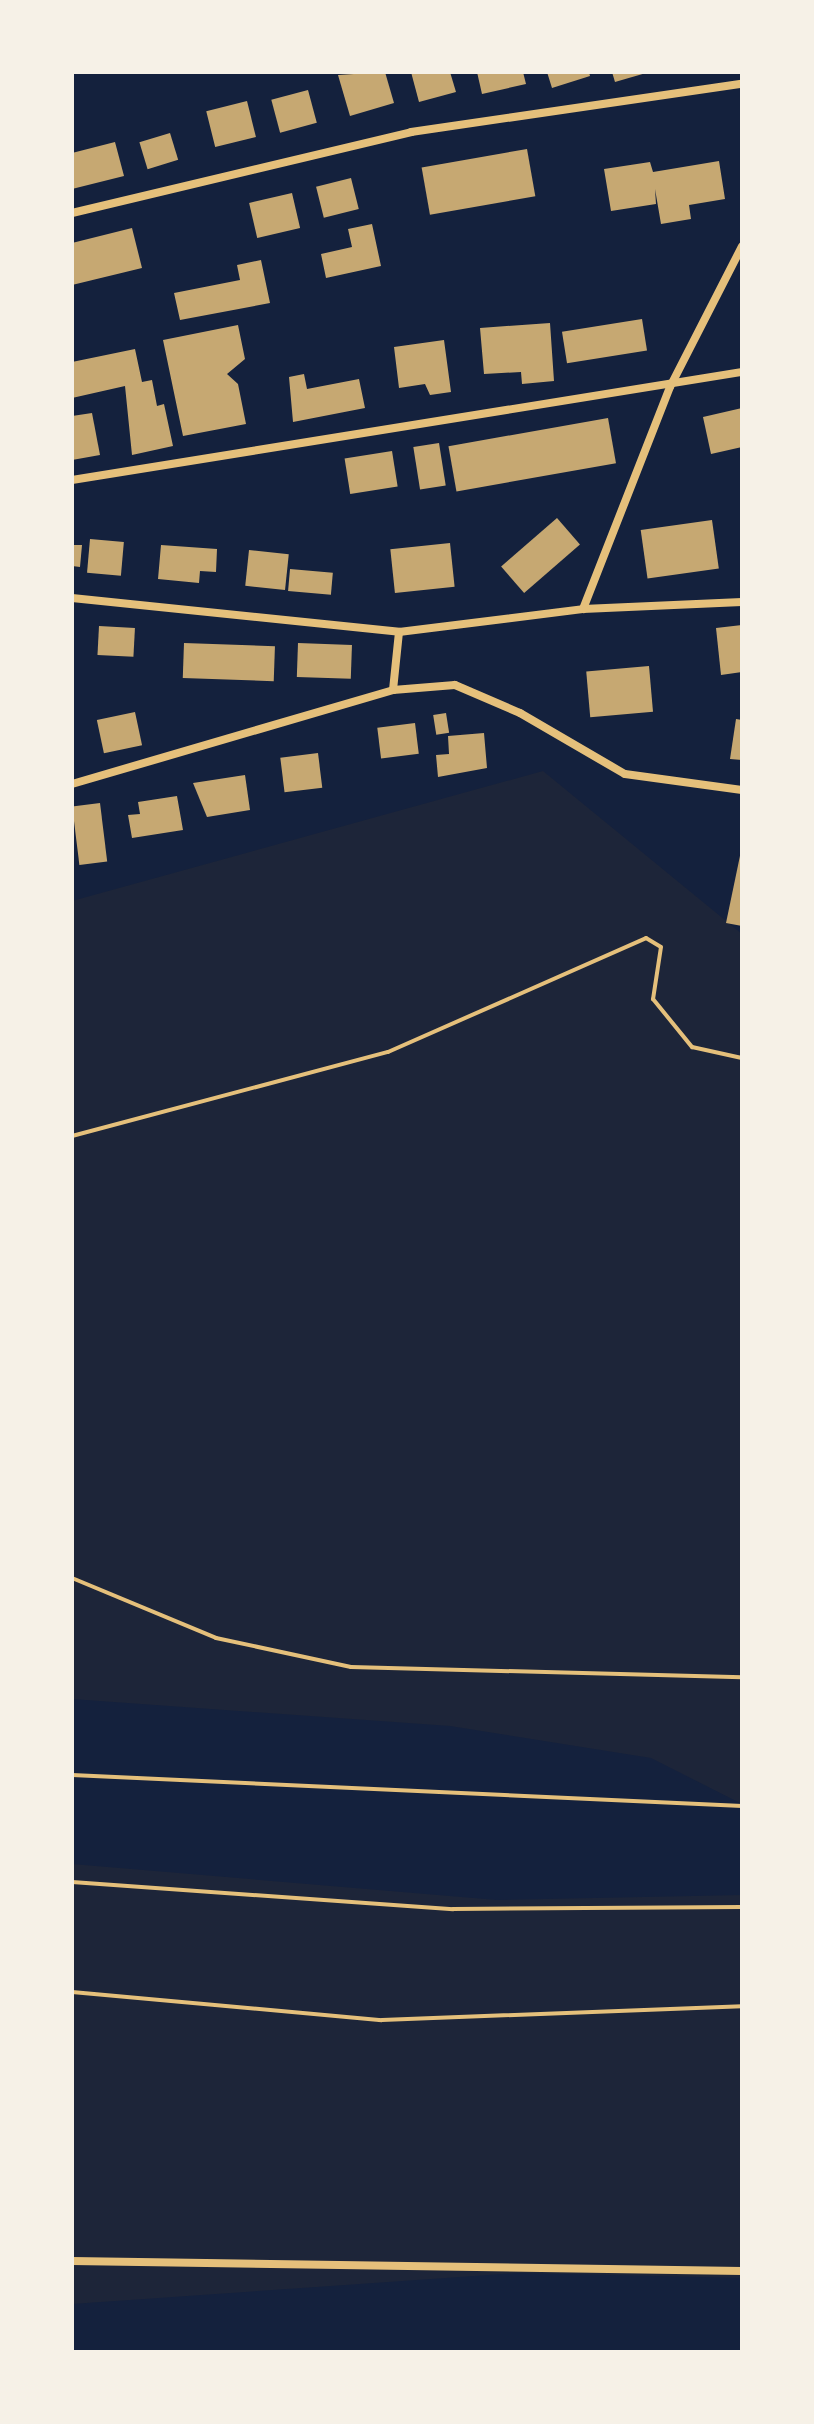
<!DOCTYPE html>
<style>
body{margin:0}
#map{position:relative;width:814px;height:2424px;overflow:hidden;background:#14213d;font-family:Montserrat,sans-serif}
div>[style]{position:absolute}
[style*='--x']{left:calc(var(--x)*1px);top:calc(var(--y)*1px);width:calc(var(--w)*1px);rotate:calc(var(--a)*1deg)}
.green>*{inset:0;background:#1d2539}
.building>*{inset:0;background:#c6a872;transform-origin:0 0}
.path>*{height:4px;margin:-2px;padding:0 2px;transform-origin:2px;border-radius:2px;background:#e5c07b}
.minor>*{height:8px;margin:-4px;padding:0 4px;transform-origin:4px;border-radius:4px;background:#e5c07b}
span{translate:-50% -50%;white-space:nowrap;text-align:center;line-height:1.15;-webkit-text-stroke:6px #f6f1e7;paint-order:stroke}
.frame{position:absolute;inset:0;border:74px solid #f6f1e7;pointer-events:none}
</style>
<div id="map">
<div class="green">
<div style="clip-path:polygon(543px 771px,742px 934px,742px 1804px,651px 1758px,450px 1726px,72px 1699px,72px 901px)"></div>
<div style="clip-path:polygon(72px 1864px,497px 1900px,742px 1895px,742px 2278px,518px 2273px,72px 2304px)"></div>
</div>
<div class="building">
<div style="clip-path:polygon(385px 72px,394px 103px,350px 116px,338px 75px)"></div>
<div style="clip-path:polygon(411px 72px,450px 72px,456px 92px,419px 102px)"></div>
<div style="clip-path:polygon(477px 72px,523px 72px,526px 84px,482px 94px)"></div>
<div style="clip-path:polygon(547px 72px,589px 72px,590px 76px,552px 88px)"></div>
<div style="clip-path:polygon(612px 72px,646px 72px,646px 73px,615px 82px)"></div>
<div style="left:308px;top:90px;width:34px;height:38px;rotate:75deg"></div>
<div style="left:247px;top:101px;width:37px;height:42px;rotate:76deg"></div>
<div style="left:170px;top:133px;width:28px;height:32px;rotate:73deg"></div>
<div style="clip-path:polygon(115px 142px,124px 176px,72px 189px,72px 153px)"></div>
<div style="left:527px;top:149px;width:48px;height:107px;rotate:80deg"></div>
<div style="clip-path:polygon(719px 161px,725px 199px,689px 205px,691px 219px,661px 224px,655px 189px,656px 204px,611px 211px,604px 169px,650px 162px,653px 172px)"></div>
<div style="left:351px;top:178px;width:32px;height:36px;rotate:76deg"></div>
<div style="left:292px;top:193px;width:36px;height:44px;rotate:77deg"></div>
<div style="clip-path:polygon(372px 224px,381px 266px,326px 278px,321px 254px,352px 247px,348px 229px)"></div>
<div style="clip-path:polygon(132px 228px,142px 268px,72px 285px,72px 243px)"></div>
<div style="clip-path:polygon(261px 260px,270px 303px,180px 320px,174px 293px,240px 280px,237px 265px)"></div>
<div style="left:642px;top:319px;width:32px;height:81px;rotate:81deg"></div>
<div style="clip-path:polygon(550px 323px,554px 381px,522px 384px,521px 372px,484px 374px,480px 328px)"></div>
<div style="clip-path:polygon(238px 325px,245px 359px,227px 374px,238px 384px,246px 424px,183px 436px,163px 340px)"></div>
<div style="clip-path:polygon(444px 340px,451px 392px,430px 395px,425px 384px,399px 388px,394px 347px)"></div>
<div style="clip-path:polygon(135px 349px,142px 382px,152px 380px,157px 406px,164px 404px,173px 446px,132px 455px,125px 386px,72px 398px,72px 362px)"></div>
<div style="clip-path:polygon(304px 374px,307px 389px,359px 379px,365px 408px,293px 422px,289px 377px)"></div>
<div style="clip-path:polygon(742px 408px,742px 447px,711px 454px,703px 417px)"></div>
<div style="clip-path:polygon(92px 413px,100px 455px,72px 460px,72px 416px)"></div>
<div style="left:608px;top:418px;width:46px;height:162px;rotate:80deg"></div>
<div style="left:439px;top:443px;width:43px;height:26px;rotate:81deg"></div>
<div style="left:392px;top:451px;width:36px;height:48px;rotate:81deg"></div>
<div style="left:557px;top:518px;width:35px;height:74px;rotate:49deg"></div>
<div style="left:712px;top:520px;width:49px;height:72px;rotate:82deg"></div>
<div style="left:90px;top:539px;width:34px;height:34px;rotate:5deg"></div>
<div style="left:450px;top:543px;width:44px;height:60px;rotate:84deg"></div>
<div style="clip-path:polygon(72px 545px,82px 545px,80px 567px,72px 566px)"></div>
<div style="clip-path:polygon(161px 545px,217px 549px,216px 572px,200px 571px,199px 583px,158px 579px)"></div>
<div style="left:249px;top:550px;width:40px;height:36px;rotate:6deg"></div>
<div style="left:290px;top:569px;width:43px;height:22px;rotate:5deg"></div>
<div style="clip-path:polygon(742px 625px,742px 672px,721px 675px,716px 628px)"></div>
<div style="left:99px;top:626px;width:36px;height:29px;rotate:3deg"></div>
<div style="left:184px;top:643px;width:91px;height:35px;rotate:2deg"></div>
<div style="left:298px;top:643px;width:54px;height:34px;rotate:2deg"></div>
<div style="left:649px;top:666px;width:46px;height:63px;rotate:85deg"></div>
<div style="left:135px;top:712px;width:34px;height:39px;rotate:78deg"></div>
<div style="left:446px;top:713px;width:20px;height:13px;rotate:81deg"></div>
<div style="clip-path:polygon(736px 719px,742px 720px,742px 760px,730px 759px)"></div>
<div style="left:415px;top:723px;width:31px;height:38px;rotate:83deg"></div>
<div style="clip-path:polygon(484px 733px,487px 768px,438px 777px,436px 755px,449px 754px,448px 736px)"></div>
<div style="left:318px;top:753px;width:35px;height:38px;rotate:83deg"></div>
<div style="clip-path:polygon(245px 775px,250px 810px,207px 817px,193px 783px)"></div>
<div style="clip-path:polygon(177px 796px,183px 830px,132px 838px,128px 815px,140px 814px,138px 802px)"></div>
<div style="left:100px;top:803px;width:59px;height:28px;rotate:83deg"></div>
<div style="clip-path:polygon(741px 851px,742px 851px,742px 926px,726px 923px)"></div>
</div>
<div class="path">
<div style="--x:72;--y:1136;--w:327;--a:-14.9"></div>
<div style="--x:388;--y:1052;--w:282;--a:-23.8"></div>
<div style="--x:646;--y:938;--w:17;--a:31"></div>
<div style="--x:661;--y:947;--w:53;--a:98.7"></div>
<div style="--x:653;--y:999;--w:62;--a:50.9"></div>
<div style="--x:692;--y:1047;--w:51;--a:12.4"></div>
<div style="--x:72;--y:1578;--w:156;--a:22.6"></div>
<div style="--x:216;--y:1638;--w:138;--a:12.1"></div>
<div style="--x:351;--y:1667;--w:391;--a:1.5"></div>
<div style="--x:72;--y:1775;--w:671;--a:2.65"></div>
<div style="--x:72;--y:1882;--w:382;--a:4.1"></div>
<div style="--x:453;--y:1909;--w:289;--a:-0.4"></div>
<div style="--x:72;--y:1992;--w:311;--a:5.2"></div>
<div style="--x:382;--y:2020;--w:360;--a:-2.2"></div>
</div>
<div class="minor">
<div style="--x:72;--y:213;--w:349;--a:-13.4"></div>
<div style="--x:411;--y:132;--w:334;--a:-8.3"></div>
<div style="--x:72;--y:480;--w:679;--a:-9.16"></div>
<div style="--x:72;--y:598;--w:329;--a:5.9"></div>
<div style="--x:399;--y:632;--w:185;--a:-7.1"></div>
<div style="--x:583;--y:609;--w:159;--a:-2.5"></div>
<div style="--x:583;--y:609;--w:238;--a:-68.6"></div>
<div style="--x:670;--y:387;--w:158;--a:-62.9"></div>
<div style="--x:393;--y:690;--w:58;--a:-84.1"></div>
<div style="--x:72;--y:784;--w:334;--a:-16.3"></div>
<div style="--x:393;--y:690;--w:62;--a:-4.6"></div>
<div style="--x:455;--y:685;--w:71;--a:23.3"></div>
<div style="--x:520;--y:713;--w:121;--a:30.2"></div>
<div style="--x:625;--y:774;--w:118;--a:7.8"></div>
<div style="--x:72;--y:2261;--w:670;--a:0.86"></div>
</div>
<div class="frame"></div>
</div>
